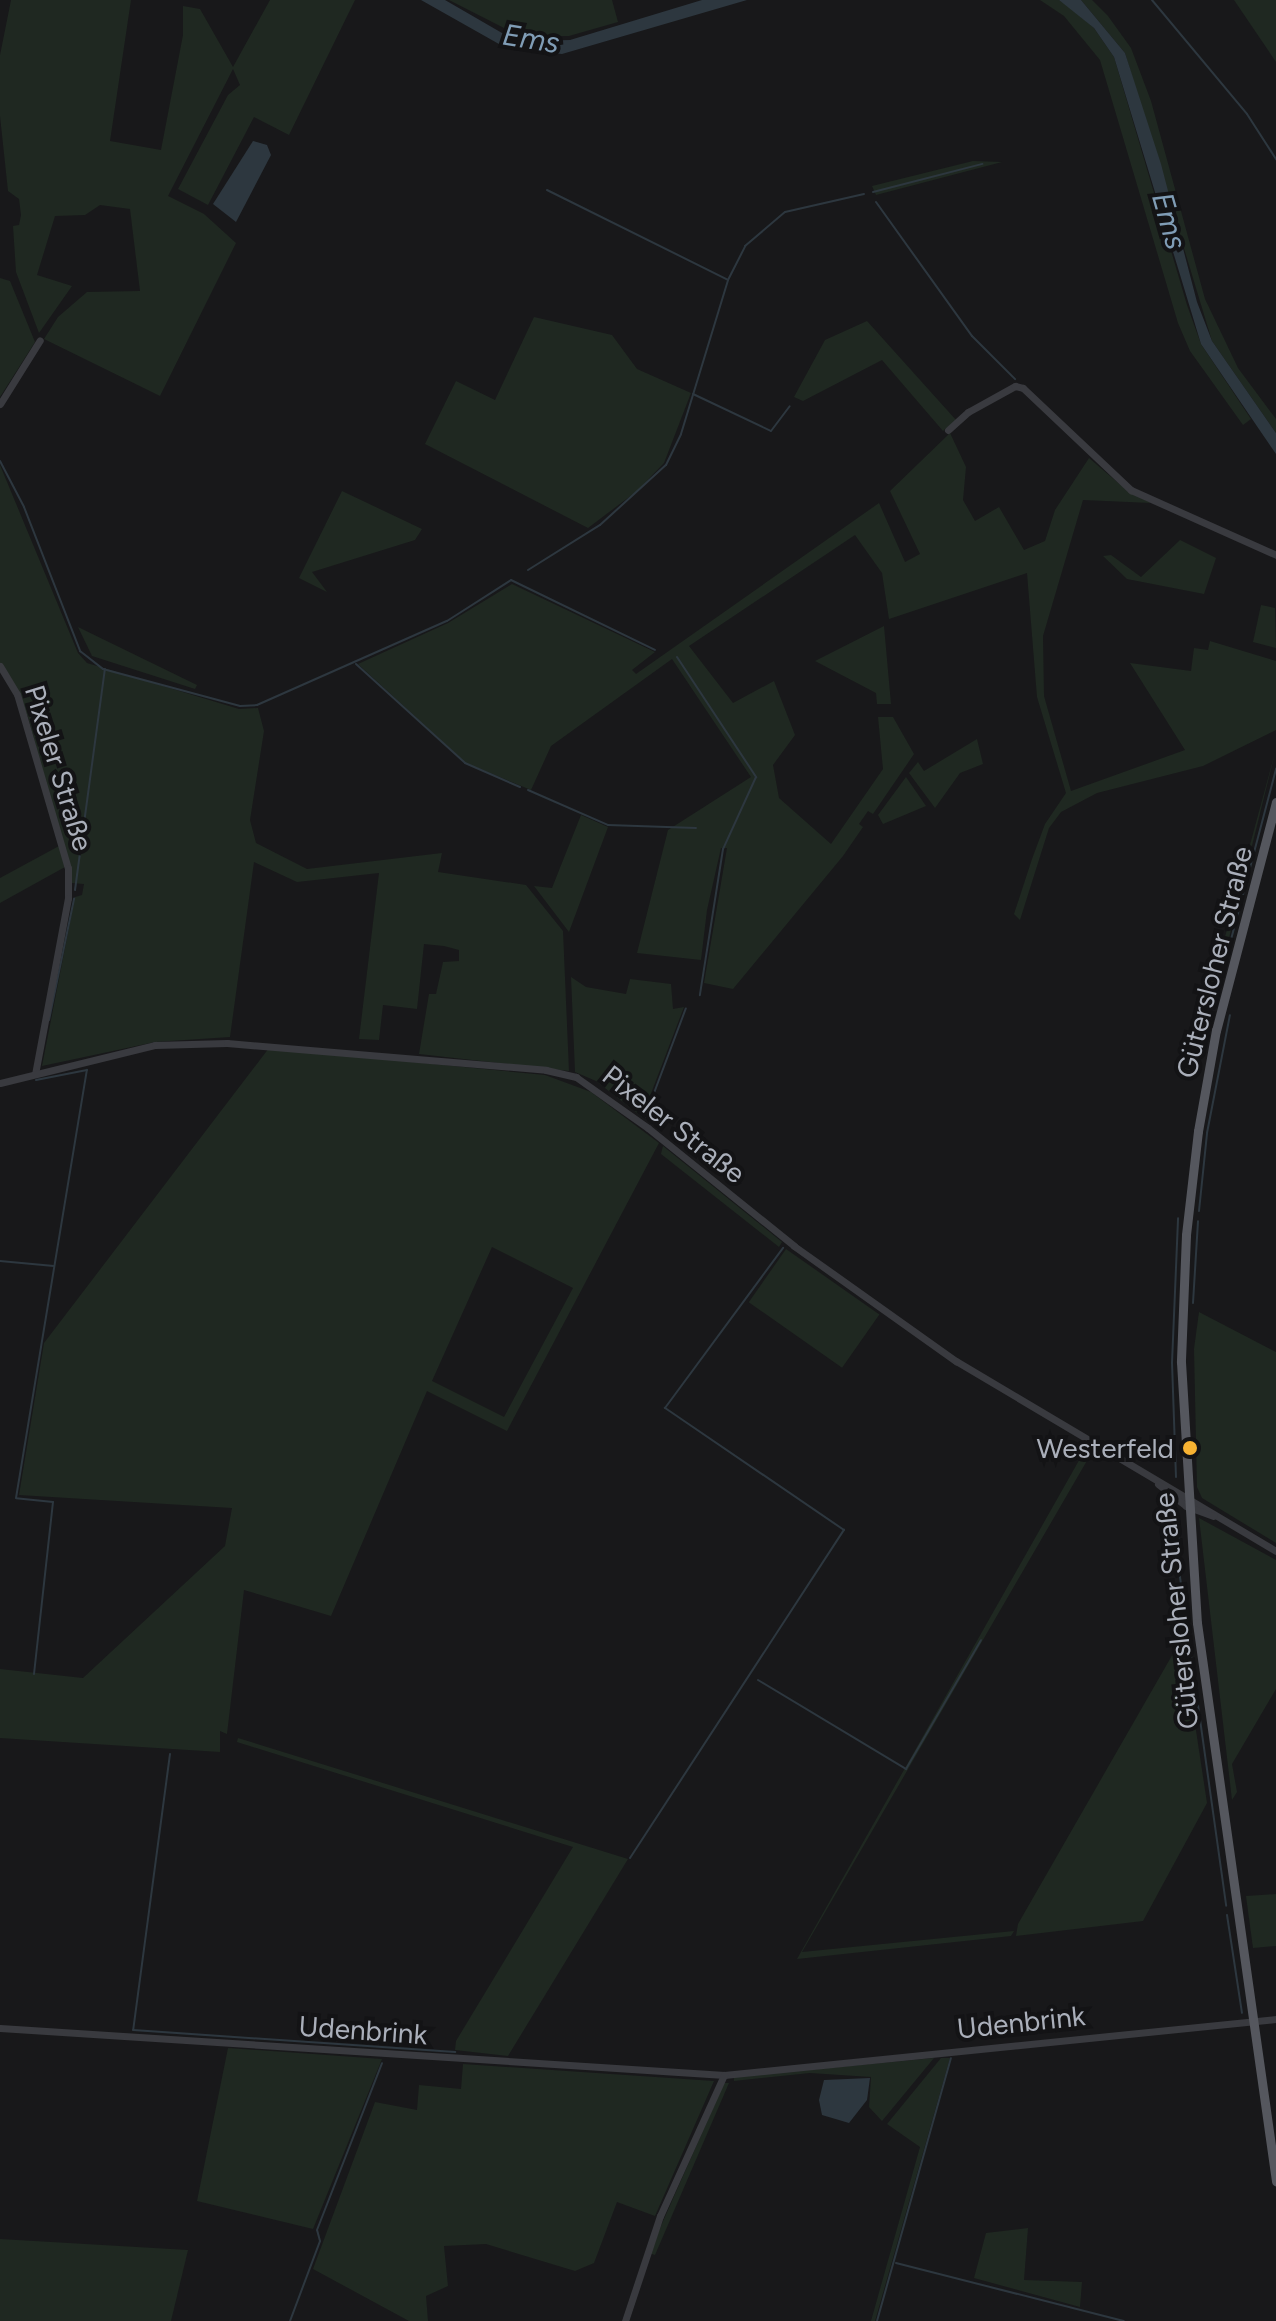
<!DOCTYPE html>
<meta charset="utf-8">
<style>
body{margin:0}
#map{position:relative;width:1276px;height:2321px;overflow:hidden;background:#18181a;font-family:Figtree,sans-serif}
div>[style]{position:absolute}
[style*='--x']{left:calc(var(--x)*1px);top:calc(var(--y)*1px);width:calc(var(--w)*1px);rotate:calc(var(--a)*1deg)}
.green>*{inset:0;background:#1f2821;transform-origin:0 0}
.water>*{inset:0;background:#2d373f}
.stream>*{height:2px;margin:-1px;padding:0 1px;transform-origin:1px;border-radius:1px;background:#2d373f}
.minor>*{height:7px;margin:-3.5px;padding:0 3.5px;transform-origin:3.5px;border-radius:3.5px;background:#393a3f}
.major>*{height:9px;margin:-4.5px;padding:0 4.5px;transform-origin:4.5px;border-radius:4.5px;background:#55575e}
.dots>*{width:22px;height:22px;translate:-50% -50%;box-sizing:border-box;border:4px solid #131315;border-radius:50%}
span{translate:-50% -50%;white-space:nowrap;text-align:center;line-height:1.15;-webkit-text-stroke:8px #131315;paint-order:stroke}
.street-label{font-size:28px;color:#aaafba}
.poi-label{font-size:28px;color:#aaafba}
.right{translate:-100% -50%;text-align:right}
.water-label{font-size:30px;color:#809db6;font-style:italic}
</style>
<div id="map">
<div class="green">
<div style="clip-path:polygon(11px 0,131px 0,110px 141px,161px 150px,183px 35px,183px 6px,200px 9px,233px 67px,270px 0,355px 0,289px 135px,254px 117px,208px 205px,178px 189px,228px 95px,240px 85px,233px 69px,168px 196px,204px 214px,236px 243px,160px 396px,44px 339px,58px 317px,87px 292px,140px 291px,130px 209px,100px 205px,85px 215px,55px 216px,37px 275px,72px 286px,39px 333px,16px 272px,13px 226px,19px 225px,21px 215px,19px 199px,8px 191px,0 116px,0 55px)"></div>
<div style="clip-path:polygon(449px 0,612px 0,618px 22px,569px 36px,535px 36px,504px 28px)"></div>
<div style="clip-path:polygon(1040px 0,1059px 0,1069px 6px,1094px 28px,1114px 57px,1187px 305px,1201px 344px,1251px 419px,1243px 425px,1190px 351px,1178px 323px,1100px 60px,1064px 16px)"></div>
<div style="clip-path:polygon(1081px 0,1092px 0,1108px 16px,1131px 48px,1151px 101px,1205px 299px,1238px 368px,1276px 419px,1276px 433px,1212px 341px,1125px 53px)"></div>
<div style="clip-path:polygon(1234px 0,1276px 0,1276px 62px)"></div>
<div style="clip-path:polygon(973px 161px,1002px 162px,876px 195px,872px 186px)"></div>
<div style="clip-path:polygon(0 278px,10px 281px,35px 342px,0 397px)"></div>
<div style="clip-path:polygon(534px 317px,612px 335px,637px 369px,691px 393px,664px 463px,637px 491px,588px 528px,425px 444px,456px 381px,495px 400px)"></div>
<div style="clip-path:polygon(867px 321px,956px 420px,943px 431px,882px 360px,803px 401px,794px 397px,825px 340px)"></div>
<div style="clip-path:polygon(950px 433px,966px 467px,963px 500px,975px 521px,999px 507px,1024px 550px,1045px 541px,1055px 510px,1089px 458px,1130px 493px,1151px 503px,1083px 500px,1043px 636px,1044px 696px,1071px 791px,1185px 750px,1130px 663px,1191px 671px,1194px 648px,1208px 650px,1210px 641px,1276px 661px,1276px 730px,1203px 766px,1097px 793px,1061px 812px,1049px 828px,1020px 920px,1014px 914px,1032px 859px,1045px 824px,1066px 793px,1037px 697px,1027px 573px,889px 619px,882px 573px,855px 535px,689px 646px,733px 703px,774px 681px,795px 735px,773px 765px,779px 798px,831px 844px,883px 769px,878px 717px,893px 717px,914px 754px,873px 814px,868px 811px,859px 824px,863px 827px,843px 856px,733px 989px,704px 983px,727px 848px,721px 848px,707px 910px,701px 960px,637px 953px,668px 830px,751px 777px,672px 659px,551px 746px,531px 790px,466px 763px,358px 664px,448px 623px,512px 584px,655px 652px,632px 670px,636px 674px,879px 503px,905px 562px,920px 554px,890px 491px)"></div>
<div style="clip-path:polygon(0 465px,78px 653px,87px 663px,239px 709px,258px 708px,264px 731px,250px 820px,256px 843px,307px 869px,442px 853px,438px 872px,526px 885px,563px 931px,569px 1071px,419px 1054px,429px 994px,436px 994px,443px 962px,459px 961px,459px 950px,444px 946px,424px 944px,417px 1009px,383px 1005px,379px 1040px,359px 1039px,379px 873px,297px 882px,254px 862px,230px 1037px,155px 1042px,42px 1066px,75px 897px,82px 895px,84px 884px,72px 883px,28px 717px,0 663px)"></div>
<div style="clip-path:polygon(342px 491px,422px 529px,415px 540px,312px 572px,327px 592px,299px 578px)"></div>
<div style="clip-path:polygon(1180px 540px,1216px 558px,1204px 594px,1127px 579px,1103px 556px,1111px 555px,1141px 577px)"></div>
<div style="clip-path:polygon(1261px 605px,1275px 608px,1276px 648px,1253px 642px)"></div>
<div style="clip-path:polygon(884px 626px,891px 704px,877px 704px,876px 693px,815px 661px)"></div>
<div style="clip-path:polygon(78px 627px,197px 685px,195px 689px,92px 656px)"></div>
<div style="clip-path:polygon(977px 739px,983px 764px,960px 773px,935px 808px,909px 773px,918px 762px,924px 771px)"></div>
<div style="clip-path:polygon(1276px 749px,1209px 1019px,1203px 1018px)"></div>
<div style="clip-path:polygon(906px 777px,926px 806px,883px 824px,878px 815px)"></div>
<div style="clip-path:polygon(581px 815px,608px 827px,569px 932px,534px 886px,552px 888px)"></div>
<div style="clip-path:polygon(59px 846px,65px 867px,0 903px,0 878px)"></div>
<div style="clip-path:polygon(571px 977px,586px 987px,626px 994px,630px 979px,671px 984px,673px 1009px,684px 1007px,642px 1117px,596px 1081px,575px 1072px)"></div>
<div style="clip-path:polygon(evenodd,269px 1048px,545px 1075px,591px 1092px,659px 1143px,507px 1431px,427px 1391px,331px 1616px,244px 1590px,227px 1734px,220px 1731px,220px 1752px,0 1738px,0 1669px,83px 1678px,225px 1546px,232px 1508px,19px 1495px,44px 1343px,269px 1048px,492px 1247px,573px 1288px,504px 1417px,432px 1381px,492px 1247px)"></div>
<div style="clip-path:polygon(663px 1146px,782px 1242px,779px 1247px,661px 1154px)"></div>
<div style="left:786px;top:1249px;width:114px;height:65px;rotate:35deg"></div>
<div style="clip-path:polygon(1199px 1312px,1276px 1352px,1276px 1543px,1202px 1498px,1197px 1487px,1194px 1349px)"></div>
<div style="clip-path:polygon(1086px 1448px,1092px 1452px,802px 1952px,1014px 1931px,1011px 1936px,797px 1959px)"></div>
<div style="clip-path:polygon(1199px 1518px,1276px 1560px,1276px 1689px,1232px 1764px,1237px 1792px,1232px 1800px)"></div>
<div style="clip-path:polygon(1182px 1638px,1207px 1803px,1143px 1921px,1016px 1936px,1018px 1924px)"></div>
<div style="clip-path:polygon(238px 1738px,628px 1859px,508px 2056px,455px 2050px,456px 2041px,573px 1847px,237px 1742px)"></div>
<div style="clip-path:polygon(1276px 1894px,1276px 1946px,1253px 1948px,1246px 1896px)"></div>
<div style="clip-path:polygon(228px 2048px,382px 2059px,313px 2229px,197px 2201px)"></div>
<div style="clip-path:polygon(934px 2058px,882px 2121px,869px 2107px,871px 2077px,810px 2073px,734px 2081px,734px 2077px)"></div>
<div style="clip-path:polygon(941px 2058px,950px 2058px,875px 2321px,871px 2321px,920px 2147px,887px 2124px)"></div>
<div style="clip-path:polygon(463px 2064px,714px 2081px,655px 2216px,617px 2202px,594px 2263px,575px 2271px,486px 2244px,444px 2246px,448px 2286px,426px 2296px,428px 2321px,409px 2321px,313px 2269px,375px 2102px,417px 2110px,419px 2085px,461px 2089px)"></div>
<div style="clip-path:polygon(724px 2083px,729px 2083px,655px 2255px,649px 2253px)"></div>
<div style="clip-path:polygon(1028px 2228px,1024px 2280px,1082px 2282px,1080px 2307px,974px 2278px,986px 2233px)"></div>
<div style="clip-path:polygon(0 2239px,188px 2250px,171px 2321px,0 2321px)"></div>
</div>
<div class="water">
<div style="clip-path:polygon(421px 0,445px 0,502px 33px,534px 41px,570px 40px,702px 0,747px 0,562px 54px,506px 48px)"></div>
<div style="clip-path:polygon(1059px 0,1081px 0,1125px 53px,1161px 164px,1197px 302px,1212px 341px,1276px 433px,1276px 454px,1201px 344px,1114px 57px,1094px 28px)"></div>
<div style="clip-path:polygon(253px 141px,267px 145px,271px 155px,236px 222px,213px 204px)"></div>
<div style="clip-path:polygon(870px 2078px,867px 2100px,849px 2123px,822px 2115px,819px 2100px,824px 2080px)"></div>
</div>
<div class="stream">
<div style="--x:1152;--y:0;--w:148;--a:50.2"></div>
<div style="--x:1247;--y:114;--w:54;--a:57.2"></div>
<div style="--x:547;--y:190;--w:202;--a:26.4"></div>
<div style="--x:873;--y:192;--w:113;--a:-14.4"></div>
<div style="--x:876;--y:202;--w:165;--a:54.4"></div>
<div style="--x:972;--y:336;--w:61;--a:45"></div>
<div style="--x:693;--y:394;--w:86;--a:25.4"></div>
<div style="--x:771;--y:431;--w:31;--a:-53"></div>
<div style="--x:0;--y:461;--w:52;--a:62.4"></div>
<div style="--x:24;--y:507;--w:155;--a:68.7"></div>
<div style="--x:80;--y:651;--w:29;--a:38"></div>
<div style="--x:103;--y:669;--w:142;--a:15.1"></div>
<div style="--x:240;--y:706;--w:17;--a:-3"></div>
<div style="--x:257;--y:705;--w:208;--a:-23.9"></div>
<div style="--x:447;--y:621;--w:76;--a:-32.6"></div>
<div style="--x:511;--y:580;--w:160;--a:25.9"></div>
<div style="--x:528;--y:570;--w:85;--a:-32"></div>
<div style="--x:600;--y:525;--w:89;--a:-42.3"></div>
<div style="--x:666;--y:465;--w:34;--a:-64"></div>
<div style="--x:681;--y:434;--w:161;--a:-73"></div>
<div style="--x:728;--y:280;--w:38;--a:-63"></div>
<div style="--x:745;--y:246;--w:52;--a:-40.4"></div>
<div style="--x:785;--y:212;--w:81;--a:-12.8"></div>
<div style="--x:677;--y:657;--w:144;--a:56.6"></div>
<div style="--x:756;--y:777;--w:79;--a:114.6"></div>
<div style="--x:723;--y:849;--w:148;--a:99"></div>
<div style="--x:356;--y:664;--w:147;--a:42.2"></div>
<div style="--x:465;--y:763;--w:60;--a:23.6"></div>
<div style="--x:528;--y:790;--w:87;--a:23.6"></div>
<div style="--x:608;--y:825;--w:88;--a:2"></div>
<div style="--x:75;--y:890;--w:223;--a:-82.3"></div>
<div style="--x:1210;--y:1019;--w:259;--a:-75.2"></div>
<div style="--x:49;--y:1020;--w:124;--a:-78.3"></div>
<div style="--x:645;--y:1117;--w:116;--a:-69.4"></div>
<div style="--x:1199;--y:1211;--w:78;--a:-84.1"></div>
<div style="--x:1207;--y:1133;--w:120;--a:-79"></div>
<div style="--x:0;--y:1261;--w:54;--a:5.3"></div>
<div style="--x:1193;--y:1303;--w:82;--a:-86.5"></div>
<div style="--x:1176;--y:1477;--w:114;--a:-92"></div>
<div style="--x:1172;--y:1363;--w:145;--a:-87.6"></div>
<div style="--x:1164;--y:1498;--w:23;--a:49"></div>
<div style="--x:1179;--y:1515;--w:55;--a:90"></div>
<div style="--x:1179;--y:1570;--w:339;--a:82"></div>
<div style="--x:34;--y:1674;--w:173;--a:-83.7"></div>
<div style="--x:53;--y:1502;--w:37;--a:-174"></div>
<div style="--x:16;--y:1498;--w:434;--a:-80.6"></div>
<div style="--x:87;--y:1070;--w:52;--a:168.9"></div>
<div style="--x:758;--y:1680;--w:173;--a:31"></div>
<div style="--x:906;--y:1769;--w:149;--a:-59.8"></div>
<div style="--x:170;--y:1754;--w:278;--a:97.6"></div>
<div style="--x:133;--y:2030;--w:323;--a:3.9"></div>
<div style="--x:630;--y:1858;--w:392;--a:-56.9"></div>
<div style="--x:844;--y:1530;--w:217;--a:-145.7"></div>
<div style="--x:665;--y:1408;--w:199;--a:-53.6"></div>
<div style="--x:1227;--y:1915;--w:99;--a:81.3"></div>
<div style="--x:896;--y:2263;--w:235;--a:14.3"></div>
<div style="--x:290;--y:2321;--w:85;--a:-69.4"></div>
<div style="--x:320;--y:2241;--w:11;--a:-105"></div>
<div style="--x:317;--y:2230;--w:179;--a:-68.7"></div>
<div style="--x:877;--y:2321;--w:273;--a:-74.3"></div>
</div>
<div class="minor">
<div style="--x:0;--y:404;--w:75;--a:-58"></div>
<div style="--x:948;--y:430;--w:27;--a:-42"></div>
<div style="--x:968;--y:412;--w:54;--a:-29"></div>
<div style="--x:1015;--y:386;--w:8;--a:14"></div>
<div style="--x:1023;--y:388;--w:149;--a:43.4"></div>
<div style="--x:1131;--y:490;--w:159;--a:24.1"></div>
<div style="--x:0;--y:666;--w:33;--a:59"></div>
<div style="--x:17;--y:694;--w:181;--a:73.7"></div>
<div style="--x:68;--y:868;--w:30;--a:90"></div>
<div style="--x:68;--y:898;--w:179;--a:100.6"></div>
<div style="--x:0;--y:1083;--w:160;--a:-13.8"></div>
<div style="--x:155;--y:1045;--w:72;--a:-1.6"></div>
<div style="--x:227;--y:1043;--w:320;--a:4.8"></div>
<div style="--x:546;--y:1070;--w:31;--a:13"></div>
<div style="--x:576;--y:1077;--w:88;--a:35.3"></div>
<div style="--x:648;--y:1128;--w:188;--a:38.9"></div>
<div style="--x:794;--y:1246;--w:199;--a:35.4"></div>
<div style="--x:956;--y:1361;--w:372;--a:30.7"></div>
<div style="--x:1158;--y:1484;--w:36;--a:38"></div>
<div style="--x:1186;--y:1506;--w:29;--a:20"></div>
<div style="--x:0;--y:2028;--w:726;--a:3.71"></div>
<div style="--x:724;--y:2075;--w:555;--a:-5.79"></div>
<div style="--x:625;--y:2321;--w:111;--a:-71.6"></div>
<div style="--x:660;--y:2216;--w:155;--a:-65.6"></div>
</div>
<div class="major">
<div style="--x:1276;--y:802;--w:236;--a:104.7"></div>
<div style="--x:1216;--y:1030;--w:103;--a:100.1"></div>
<div style="--x:1198;--y:1131;--w:105;--a:96.6"></div>
<div style="--x:1186;--y:1235;--w:127;--a:92.3"></div>
<div style="--x:1181;--y:1362;--w:261;--a:86.5"></div>
<div style="--x:1197;--y:1623;--w:564;--a:81.94"></div>
</div>
<div class="dots">
<div style="left:1190px;top:1448px;background:#f7b232"></div>
</div>
<div class="street-label">
<span style="left:59px;top:768px;rotate:73deg">Pixeler Straße</span>
<span style="left:1214px;top:962px;rotate:-76deg">Gütersloher Straße</span>
<span style="left:674px;top:1124px;rotate:38deg">Pixeler Straße</span>
<span style="left:1176px;top:1611px;rotate:-96deg">Gütersloher Straße</span>
<span style="left:1021px;top:2022px;rotate:-6deg">Udenbrink</span>
<span style="left:363px;top:2030px;rotate:4deg">Udenbrink</span>
</div>
<div class="poi-label">
<span class="right" style="left:1174px;top:1448px">Westerfeld</span>
</div>
<div class="water-label">
<span style="left:531px;top:39px;rotate:9deg">Ems</span>
<span style="left:1169px;top:221px;rotate:74deg">Ems</span>
</div>
</div>
